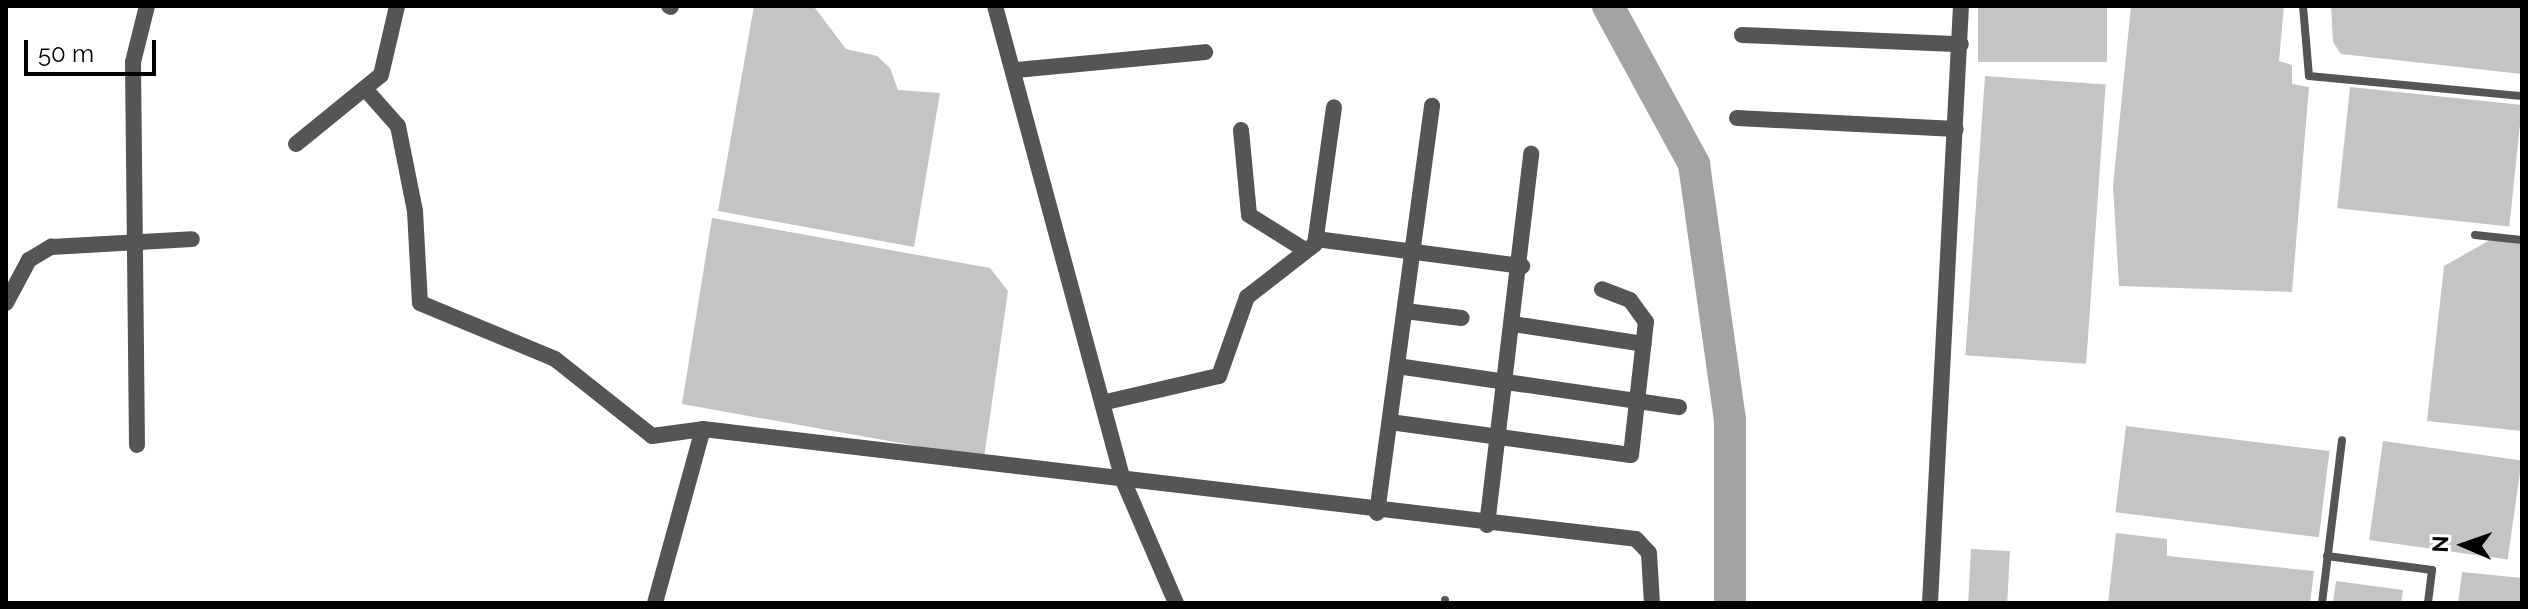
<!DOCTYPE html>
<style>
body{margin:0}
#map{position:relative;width:2528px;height:609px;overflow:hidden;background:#fff;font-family:Raleway,sans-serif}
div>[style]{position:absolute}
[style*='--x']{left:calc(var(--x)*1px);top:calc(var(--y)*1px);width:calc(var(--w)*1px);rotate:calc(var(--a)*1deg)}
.river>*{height:32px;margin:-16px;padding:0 16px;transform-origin:16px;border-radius:16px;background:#a3a3a3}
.building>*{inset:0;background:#c4c4c4;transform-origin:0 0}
.service>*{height:8px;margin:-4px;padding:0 4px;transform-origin:4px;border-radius:4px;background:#555}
.minor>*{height:16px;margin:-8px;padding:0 8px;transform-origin:8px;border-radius:8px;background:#555}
.tertiary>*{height:16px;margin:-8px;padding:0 8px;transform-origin:8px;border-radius:8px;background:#555}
span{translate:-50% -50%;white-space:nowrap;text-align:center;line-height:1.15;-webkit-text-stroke:7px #fff;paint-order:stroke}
.frame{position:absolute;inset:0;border:8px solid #000;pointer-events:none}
.north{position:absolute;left:2424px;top:505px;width:80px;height:80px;-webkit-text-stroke:6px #fff;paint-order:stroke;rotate:272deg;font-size:22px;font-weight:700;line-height:32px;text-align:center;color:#000}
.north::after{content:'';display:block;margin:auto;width:28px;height:36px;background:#000;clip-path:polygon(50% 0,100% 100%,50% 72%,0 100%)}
.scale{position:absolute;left:24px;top:40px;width:132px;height:36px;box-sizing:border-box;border:4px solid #000;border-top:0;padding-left:10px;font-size:24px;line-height:28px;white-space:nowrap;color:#000;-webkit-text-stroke:6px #fff;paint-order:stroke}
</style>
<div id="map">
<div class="river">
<div style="--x:1608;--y:6;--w:180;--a:61.4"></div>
<div style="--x:1694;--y:164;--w:258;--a:82"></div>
<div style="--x:1730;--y:419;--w:184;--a:90"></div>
</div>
<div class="building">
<div style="clip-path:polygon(754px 6px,815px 8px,846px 49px,877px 56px,890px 68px,898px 90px,940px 93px,914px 247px,718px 211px)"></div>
<div style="left:1978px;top:6px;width:129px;height:56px"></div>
<div style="clip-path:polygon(2131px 6px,2284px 6px,2279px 61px,2292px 65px,2292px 84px,2309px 87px,2292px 292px,2119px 286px,2113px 186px)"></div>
<div style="clip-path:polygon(2331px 6px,2522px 6px,2522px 74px,2341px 54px,2333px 42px)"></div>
<div style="left:1985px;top:76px;width:121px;height:280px;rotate:4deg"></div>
<div style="left:2350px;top:87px;width:173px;height:122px;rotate:6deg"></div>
<div style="clip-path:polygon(712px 218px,990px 268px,1008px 291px,984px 458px,682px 404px)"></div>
<div style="clip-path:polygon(2490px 240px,2522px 244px,2522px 431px,2427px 421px,2444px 266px)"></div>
<div style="left:2126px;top:426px;width:205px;height:87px;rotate:7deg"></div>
<div style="left:2383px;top:441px;width:140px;height:100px;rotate:8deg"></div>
<div style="clip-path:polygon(2116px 533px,2167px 539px,2167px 556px,2314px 571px,2310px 603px,2108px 603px)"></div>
<div style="left:1971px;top:549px;width:39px;height:54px;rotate:3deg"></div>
<div style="clip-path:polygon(2462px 572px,2522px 578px,2522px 603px,2458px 603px)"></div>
<div style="clip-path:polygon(2336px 581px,2403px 590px,2401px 603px,2333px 603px)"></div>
</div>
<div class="service">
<div style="--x:2303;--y:6;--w:70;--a:85.1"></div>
<div style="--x:2309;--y:76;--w:214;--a:5.4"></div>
<div style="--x:2475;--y:235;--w:47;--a:6.1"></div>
<div style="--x:2327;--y:556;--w:106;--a:7.6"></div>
<div style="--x:2432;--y:570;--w:33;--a:97"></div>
<div style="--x:1445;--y:603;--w:3;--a:-90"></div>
<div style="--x:2322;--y:603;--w:164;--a:-83"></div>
</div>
<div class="minor">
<div style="--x:669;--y:6;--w:2;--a:27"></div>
<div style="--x:1742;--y:35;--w:219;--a:2.4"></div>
<div style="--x:1016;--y:70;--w:190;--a:-5.4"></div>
<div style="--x:367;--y:91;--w:47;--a:48.5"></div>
<div style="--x:398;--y:126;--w:87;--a:78.7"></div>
<div style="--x:415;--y:211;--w:92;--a:86.9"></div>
<div style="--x:420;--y:303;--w:146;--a:22.5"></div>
<div style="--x:555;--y:359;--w:124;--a:38.4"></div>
<div style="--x:652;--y:436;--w:51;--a:-7.8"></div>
<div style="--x:1737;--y:118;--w:219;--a:2.9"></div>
<div style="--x:1241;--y:130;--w:85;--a:84.6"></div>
<div style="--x:1249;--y:215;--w:66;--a:32"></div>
<div style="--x:296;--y:144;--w:109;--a:-39.1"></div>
<div style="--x:381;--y:75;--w:71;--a:-76.9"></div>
<div style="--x:1316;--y:239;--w:208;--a:7.5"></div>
<div style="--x:6;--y:303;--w:49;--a:-61.9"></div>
<div style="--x:29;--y:260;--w:26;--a:-31"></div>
<div style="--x:51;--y:247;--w:141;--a:-3.2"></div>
<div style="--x:1405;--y:311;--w:57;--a:7"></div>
<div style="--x:1513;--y:324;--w:132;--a:8.7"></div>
<div style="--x:1397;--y:366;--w:285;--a:8.3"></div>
<div style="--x:1106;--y:402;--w:116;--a:-13"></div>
<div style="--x:1219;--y:376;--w:84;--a:-70.5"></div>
<div style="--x:1247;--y:297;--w:86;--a:-37.9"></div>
<div style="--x:1315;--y:244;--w:138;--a:-82.1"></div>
<div style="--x:1390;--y:422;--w:243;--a:7.8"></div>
<div style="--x:1631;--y:455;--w:134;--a:-83.6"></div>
<div style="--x:1646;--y:322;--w:27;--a:-126"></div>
<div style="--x:1630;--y:300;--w:30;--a:-159"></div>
<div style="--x:137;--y:445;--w:383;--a:-90.6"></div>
<div style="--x:133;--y:62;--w:58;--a:-76"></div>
<div style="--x:1377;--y:513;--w:411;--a:-82.3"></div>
<div style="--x:1487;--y:525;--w:374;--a:-83.2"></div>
<div style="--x:655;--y:603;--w:180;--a:-74.6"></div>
<div style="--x:703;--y:429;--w:939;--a:6.72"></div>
<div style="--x:1636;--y:539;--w:19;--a:47"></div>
<div style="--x:1649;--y:553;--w:50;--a:86.6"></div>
<div style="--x:1930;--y:603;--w:598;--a:-87.03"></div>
</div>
<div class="tertiary">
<div style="--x:995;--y:6;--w:491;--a:74.9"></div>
<div style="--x:1123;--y:480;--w:134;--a:66.7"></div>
</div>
<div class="frame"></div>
<div class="north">N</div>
<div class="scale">50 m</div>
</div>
